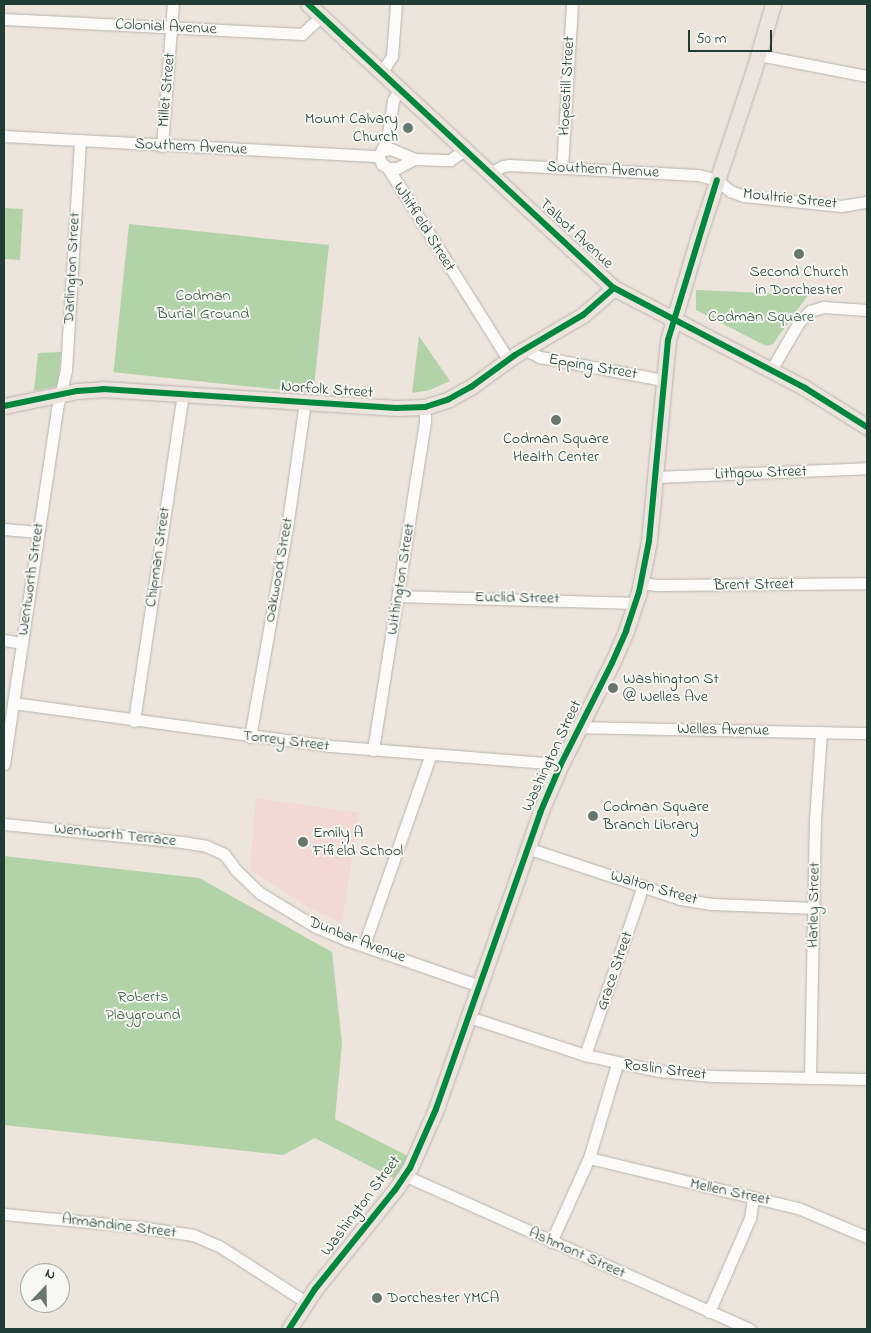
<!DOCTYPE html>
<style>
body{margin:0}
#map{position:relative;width:871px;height:1333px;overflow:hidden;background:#ede4db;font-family:"Indie Flower",sans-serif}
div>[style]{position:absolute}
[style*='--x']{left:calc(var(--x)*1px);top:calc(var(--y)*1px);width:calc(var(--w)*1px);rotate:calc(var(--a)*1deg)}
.built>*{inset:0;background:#f2d9d3}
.green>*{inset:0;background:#b2d3a8;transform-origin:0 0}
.roads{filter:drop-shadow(0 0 1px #b7b4ad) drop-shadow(0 0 1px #b7b4ad)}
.minor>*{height:11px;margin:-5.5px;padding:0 5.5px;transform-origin:5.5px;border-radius:5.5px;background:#fcfbfa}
.major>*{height:15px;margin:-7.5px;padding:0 7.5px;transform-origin:7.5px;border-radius:7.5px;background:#ede5dd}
.cycleway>*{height:6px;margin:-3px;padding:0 3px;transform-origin:3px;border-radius:3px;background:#00873e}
.dots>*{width:14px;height:14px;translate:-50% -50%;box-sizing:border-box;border:2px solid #f6f6f2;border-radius:50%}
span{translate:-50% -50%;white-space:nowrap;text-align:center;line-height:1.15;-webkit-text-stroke:4px #f6f6f2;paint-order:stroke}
.street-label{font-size:16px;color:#1f3d34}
.poi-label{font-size:16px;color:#1f3d34}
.right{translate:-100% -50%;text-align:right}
.left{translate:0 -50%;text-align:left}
.park-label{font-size:16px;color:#385f47}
.frame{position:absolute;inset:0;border:5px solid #1f3d34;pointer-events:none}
.north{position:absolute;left:20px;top:1263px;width:50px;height:50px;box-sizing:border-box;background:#f6f6f2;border:1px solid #a0aca6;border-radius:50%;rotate:21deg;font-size:14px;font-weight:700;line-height:20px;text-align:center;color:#1f3d34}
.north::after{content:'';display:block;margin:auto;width:18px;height:22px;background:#67776e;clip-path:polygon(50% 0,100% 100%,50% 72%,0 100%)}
.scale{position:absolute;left:688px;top:30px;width:84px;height:22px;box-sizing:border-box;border:2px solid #1f3d34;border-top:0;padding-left:6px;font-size:15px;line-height:18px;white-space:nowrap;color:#1f3d34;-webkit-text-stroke:4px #f6f6f2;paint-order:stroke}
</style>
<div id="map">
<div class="built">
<div style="clip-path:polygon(256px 798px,359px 813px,342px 923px,310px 908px,250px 870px)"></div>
</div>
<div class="green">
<div style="clip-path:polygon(4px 208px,23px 209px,20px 260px,4px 259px)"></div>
<div style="left:129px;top:224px;width:201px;height:149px;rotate:6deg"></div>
<div style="clip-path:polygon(696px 290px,808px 295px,773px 344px,766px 346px,696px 310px)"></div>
<div style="clip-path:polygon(419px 336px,450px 381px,430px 390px,412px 393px)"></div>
<div style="clip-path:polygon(61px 352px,58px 386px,34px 391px,38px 353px)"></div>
<div style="clip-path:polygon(4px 856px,199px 878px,332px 952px,342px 1043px,335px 1119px,410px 1157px,399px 1181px,315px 1138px,283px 1155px,4px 1125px)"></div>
</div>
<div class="roads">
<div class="minor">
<div style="--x:4;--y:19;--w:298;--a:2.9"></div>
<div style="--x:302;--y:34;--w:26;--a:-43"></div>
<div style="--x:758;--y:55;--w:111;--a:10.9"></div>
<div style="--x:382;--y:72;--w:19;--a:-58"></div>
<div style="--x:392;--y:56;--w:52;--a:-85.6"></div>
<div style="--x:4;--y:136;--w:375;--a:3.1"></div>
<div style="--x:162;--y:146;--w:142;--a:-85.6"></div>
<div style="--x:383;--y:150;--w:8;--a:-7"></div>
<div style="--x:391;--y:149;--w:25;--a:23"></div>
<div style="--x:414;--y:159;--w:36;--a:2"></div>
<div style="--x:450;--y:160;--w:18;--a:-34"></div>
<div style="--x:379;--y:155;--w:18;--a:-63"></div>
<div style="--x:387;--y:139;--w:39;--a:-81"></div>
<div style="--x:393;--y:100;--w:13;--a:-58"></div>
<div style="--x:378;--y:156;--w:9;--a:63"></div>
<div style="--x:382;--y:164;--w:7;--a:34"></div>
<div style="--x:388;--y:168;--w:226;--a:57.9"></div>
<div style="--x:388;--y:168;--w:9;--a:0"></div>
<div style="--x:397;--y:168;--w:19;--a:-28"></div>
<div style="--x:562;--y:168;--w:164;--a:-86.5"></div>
<div style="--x:490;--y:173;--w:15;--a:-28"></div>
<div style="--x:503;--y:166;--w:6;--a:-9"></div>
<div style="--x:509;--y:165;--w:189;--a:3"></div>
<div style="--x:698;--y:175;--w:20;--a:15"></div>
<div style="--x:717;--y:180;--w:17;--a:40"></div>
<div style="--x:730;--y:191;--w:15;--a:20"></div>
<div style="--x:744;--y:196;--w:98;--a:5.9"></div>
<div style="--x:841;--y:206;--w:26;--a:-9"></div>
<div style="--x:524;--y:349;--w:18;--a:27"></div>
<div style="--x:540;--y:357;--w:125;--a:10.6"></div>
<div style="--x:771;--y:370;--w:56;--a:-59.7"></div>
<div style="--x:799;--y:322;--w:16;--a:-45"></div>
<div style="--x:810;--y:311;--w:14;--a:-17"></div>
<div style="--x:823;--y:307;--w:44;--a:3.9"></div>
<div style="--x:655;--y:477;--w:212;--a:-2.4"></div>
<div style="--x:4;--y:529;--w:34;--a:5"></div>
<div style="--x:641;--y:583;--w:16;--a:7"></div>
<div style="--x:657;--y:585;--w:210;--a:-0.5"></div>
<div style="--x:398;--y:596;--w:238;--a:1.7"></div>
<div style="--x:4;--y:640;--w:18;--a:9"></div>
<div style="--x:13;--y:703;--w:320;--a:7.7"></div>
<div style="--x:330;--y:746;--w:232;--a:4.5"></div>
<div style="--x:134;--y:721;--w:331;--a:-81.5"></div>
<div style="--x:579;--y:727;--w:288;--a:1.2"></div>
<div style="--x:250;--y:737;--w:212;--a:-80"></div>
<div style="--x:287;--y:528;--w:127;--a:-81.9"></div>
<div style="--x:373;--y:750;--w:333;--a:-81"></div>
<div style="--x:425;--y:421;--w:14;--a:-90"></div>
<div style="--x:4;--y:764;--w:359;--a:-81.5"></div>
<div style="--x:57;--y:409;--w:40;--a:-77"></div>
<div style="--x:66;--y:370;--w:229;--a:-86.5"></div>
<div style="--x:4;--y:824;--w:179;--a:5.8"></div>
<div style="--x:182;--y:842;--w:24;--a:9"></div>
<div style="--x:206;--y:846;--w:20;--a:24"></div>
<div style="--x:224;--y:854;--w:20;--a:53"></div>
<div style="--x:236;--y:870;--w:33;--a:44"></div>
<div style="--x:260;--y:893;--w:66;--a:31.3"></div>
<div style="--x:316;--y:927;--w:34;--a:23"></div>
<div style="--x:347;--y:940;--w:141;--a:19.1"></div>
<div style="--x:527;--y:848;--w:161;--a:18.4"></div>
<div style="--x:680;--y:899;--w:32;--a:9"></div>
<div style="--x:712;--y:904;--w:103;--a:2.2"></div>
<div style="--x:364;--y:945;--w:202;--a:-70.7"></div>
<div style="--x:469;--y:1017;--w:122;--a:18.1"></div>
<div style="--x:585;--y:1055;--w:76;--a:12.2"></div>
<div style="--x:659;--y:1071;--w:53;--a:5.4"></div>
<div style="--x:712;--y:1076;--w:155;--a:1.1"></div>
<div style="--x:585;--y:1055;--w:179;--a:-71.1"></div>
<div style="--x:810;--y:1077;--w:257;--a:-88.9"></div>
<div style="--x:815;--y:820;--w:88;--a:-86.1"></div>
<div style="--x:589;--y:1158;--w:215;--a:13.5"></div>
<div style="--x:798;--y:1208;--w:75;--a:22.8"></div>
<div style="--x:406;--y:1176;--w:376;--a:24"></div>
<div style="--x:4;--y:1214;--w:129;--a:5.4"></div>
<div style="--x:132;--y:1226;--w:62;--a:8.4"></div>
<div style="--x:193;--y:1235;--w:28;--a:23"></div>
<div style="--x:219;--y:1246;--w:103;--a:32.8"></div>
<div style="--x:551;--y:1242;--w:92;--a:-65.7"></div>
<div style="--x:589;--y:1158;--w:98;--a:-73.4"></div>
<div style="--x:709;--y:1312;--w:103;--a:-66.4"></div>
<div style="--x:750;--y:1218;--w:20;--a:-81"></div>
</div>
<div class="major">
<div style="--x:308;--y:4;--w:417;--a:42.9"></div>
<div style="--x:614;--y:288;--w:216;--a:27.6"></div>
<div style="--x:805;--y:388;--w:73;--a:32.2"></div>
<div style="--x:4;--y:406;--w:75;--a:-11.6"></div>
<div style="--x:77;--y:391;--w:26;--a:-4"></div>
<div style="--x:103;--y:389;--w:294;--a:3.7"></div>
<div style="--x:396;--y:408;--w:29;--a:-2"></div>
<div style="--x:425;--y:407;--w:25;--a:-18"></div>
<div style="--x:449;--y:399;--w:25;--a:-29"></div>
<div style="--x:471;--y:387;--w:54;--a:-36"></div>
<div style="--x:515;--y:355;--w:79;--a:-30.5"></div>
<div style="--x:583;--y:315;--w:41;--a:-41.1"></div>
<div style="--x:289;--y:1329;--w:48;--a:-57"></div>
<div style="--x:315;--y:1289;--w:127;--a:-51.1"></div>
<div style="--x:395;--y:1190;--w:27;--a:-56"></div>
<div style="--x:410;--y:1168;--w:64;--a:-66.2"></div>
<div style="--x:436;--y:1109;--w:314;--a:-70.6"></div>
<div style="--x:540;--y:813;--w:53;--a:-66.8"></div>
<div style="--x:561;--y:764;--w:113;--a:-63.2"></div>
<div style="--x:612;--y:663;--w:35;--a:-66"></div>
<div style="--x:626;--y:631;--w:41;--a:-71.6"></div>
<div style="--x:639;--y:592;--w:52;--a:-78.9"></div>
<div style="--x:649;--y:541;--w:202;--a:-84.6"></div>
<div style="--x:668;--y:340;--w:106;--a:-73.6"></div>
<div style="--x:698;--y:238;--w:174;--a:-71.6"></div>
<div style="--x:753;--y:73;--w:72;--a:-73.8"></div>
</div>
</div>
<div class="cycleway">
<div style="--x:308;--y:4;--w:417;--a:42.9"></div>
<div style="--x:614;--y:288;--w:216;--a:27.6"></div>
<div style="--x:805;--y:388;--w:73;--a:32.2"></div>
<div style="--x:4;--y:406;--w:75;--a:-11.6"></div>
<div style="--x:77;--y:391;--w:26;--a:-4"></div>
<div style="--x:103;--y:389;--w:294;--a:3.7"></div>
<div style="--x:396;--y:408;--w:29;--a:-2"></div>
<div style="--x:425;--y:407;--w:25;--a:-18"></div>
<div style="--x:449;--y:399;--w:25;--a:-29"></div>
<div style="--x:471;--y:387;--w:54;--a:-36"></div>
<div style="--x:515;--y:355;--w:79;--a:-30.5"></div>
<div style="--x:583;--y:315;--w:41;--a:-41.1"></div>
<div style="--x:289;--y:1329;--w:48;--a:-57"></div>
<div style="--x:315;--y:1289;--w:127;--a:-51.1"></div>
<div style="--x:395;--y:1190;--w:27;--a:-56"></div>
<div style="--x:410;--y:1168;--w:64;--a:-66.2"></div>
<div style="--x:436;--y:1109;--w:314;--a:-70.6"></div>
<div style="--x:540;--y:813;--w:53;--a:-66.8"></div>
<div style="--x:561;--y:764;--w:113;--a:-63.2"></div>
<div style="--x:612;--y:663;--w:35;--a:-66"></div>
<div style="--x:626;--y:631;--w:41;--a:-71.6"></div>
<div style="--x:639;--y:592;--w:52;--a:-78.9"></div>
<div style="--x:649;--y:541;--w:202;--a:-84.6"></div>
<div style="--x:668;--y:340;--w:167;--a:-73"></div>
</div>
<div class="dots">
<div style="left:408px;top:128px;background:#67776e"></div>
<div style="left:799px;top:254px;background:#67776e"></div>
<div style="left:556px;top:420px;background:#67776e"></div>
<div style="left:613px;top:688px;background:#67776e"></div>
<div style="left:593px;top:816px;background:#67776e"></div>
<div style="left:303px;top:842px;background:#67776e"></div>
<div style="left:377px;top:1298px;background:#67776e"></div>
</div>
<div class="street-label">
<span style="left:166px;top:27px;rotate:3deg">Colonial Avenue</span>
<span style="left:567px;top:86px;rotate:-87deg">Hopestill Street</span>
<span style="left:167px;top:90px;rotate:-85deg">Millet Street</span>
<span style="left:191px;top:147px;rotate:3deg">Southern Avenue</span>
<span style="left:603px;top:170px;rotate:3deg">Southern Avenue</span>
<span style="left:790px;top:199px;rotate:6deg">Moultrie Street</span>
<span style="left:424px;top:227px;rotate:58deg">Whitfield Street</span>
<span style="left:576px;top:234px;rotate:43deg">Talbot Avenue</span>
<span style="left:72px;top:268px;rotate:-87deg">Darlington Street</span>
<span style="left:593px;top:367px;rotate:10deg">Epping Street</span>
<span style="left:327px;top:390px;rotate:4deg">Norfolk Street</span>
<span style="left:761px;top:473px;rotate:-2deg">Lithgow Street</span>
<span style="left:158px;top:557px;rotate:-82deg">Chipman Street</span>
<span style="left:279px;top:570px;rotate:-80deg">Oakwood Street</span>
<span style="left:31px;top:579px;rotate:-82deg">Wentworth Street</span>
<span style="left:401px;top:579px;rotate:-81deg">Withington Street</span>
<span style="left:754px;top:585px;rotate:-1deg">Brent Street</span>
<span style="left:517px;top:598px;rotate:1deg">Euclid Street</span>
<span style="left:723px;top:730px;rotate:1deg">Welles Avenue</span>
<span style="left:286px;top:741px;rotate:7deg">Torrey Street</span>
<span style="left:552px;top:756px;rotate:-65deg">Washington Street</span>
<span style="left:115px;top:835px;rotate:6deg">Wentworth Terrace</span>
<span style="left:654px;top:888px;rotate:16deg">Walton Street</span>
<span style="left:814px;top:905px;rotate:-89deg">Harley Street</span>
<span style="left:357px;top:940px;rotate:21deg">Dunbar Avenue</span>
<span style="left:615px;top:971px;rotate:-71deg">Grace Street</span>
<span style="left:665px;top:1070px;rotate:7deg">Roslin Street</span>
<span style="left:730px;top:1192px;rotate:12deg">Mellen Street</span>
<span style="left:361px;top:1206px;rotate:-53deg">Washington Street</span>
<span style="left:119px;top:1226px;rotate:7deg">Armandine Street</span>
<span style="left:577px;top:1253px;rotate:24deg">Ashmont Street</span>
</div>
<div class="poi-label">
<span class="right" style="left:398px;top:128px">Mount Calvary<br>Church</span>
<span style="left:799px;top:281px">Second Church<br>in Dorchester</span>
<span style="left:556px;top:448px">Codman Square<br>Health Center</span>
<span class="left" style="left:623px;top:688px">Washington St<br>@ Welles Ave</span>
<span class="left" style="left:603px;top:816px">Codman Square<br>Branch Library</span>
<span class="left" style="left:313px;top:842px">Emily A<br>Fifield School</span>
<span class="left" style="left:387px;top:1298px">Dorchester YMCA</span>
</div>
<div class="park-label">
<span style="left:203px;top:305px">Codman<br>Burial Ground</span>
<span style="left:761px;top:317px">Codman Square</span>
<span style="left:143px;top:1006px">Roberts<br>Playground</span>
</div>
<div class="frame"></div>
<div class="north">N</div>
<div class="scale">50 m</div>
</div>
